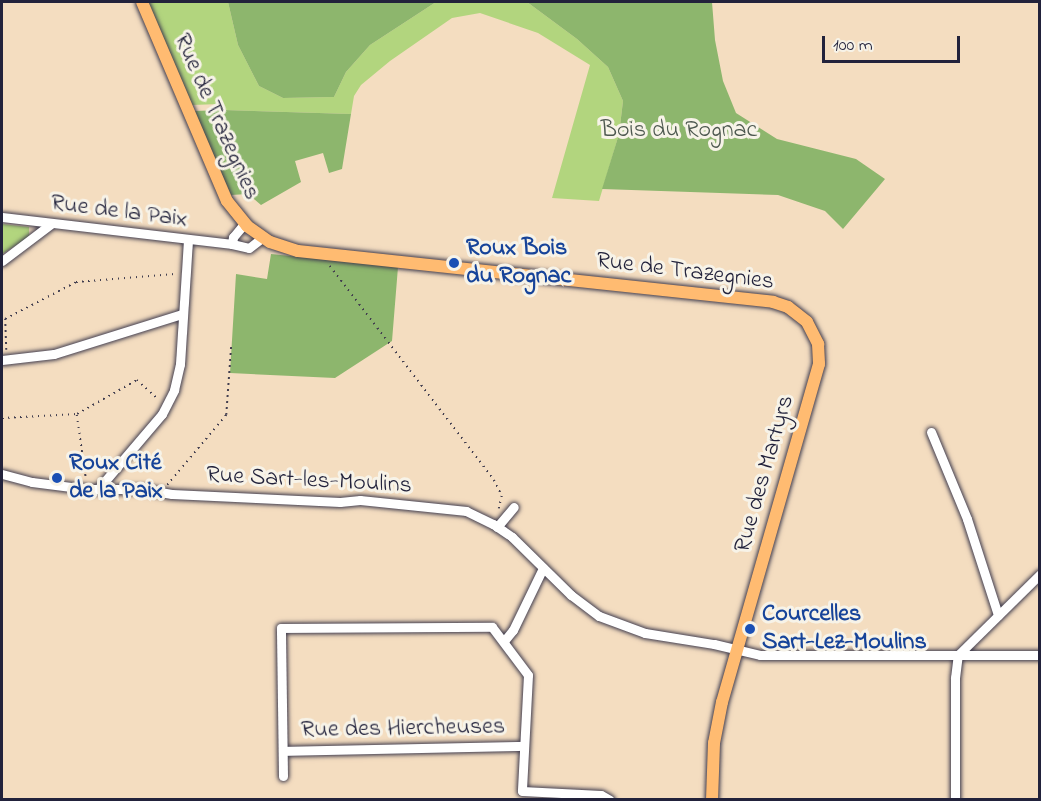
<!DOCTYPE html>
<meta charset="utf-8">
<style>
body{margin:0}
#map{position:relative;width:1041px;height:801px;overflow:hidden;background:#f4ddc0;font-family:"Indie Flower",sans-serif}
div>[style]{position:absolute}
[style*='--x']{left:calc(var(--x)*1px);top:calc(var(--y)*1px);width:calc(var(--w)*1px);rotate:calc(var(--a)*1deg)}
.green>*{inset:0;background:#b2d57e}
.forest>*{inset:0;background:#8db66d}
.path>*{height:1.5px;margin-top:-0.75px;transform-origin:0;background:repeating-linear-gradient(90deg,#423e4f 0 1.5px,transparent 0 6px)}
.roads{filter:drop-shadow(0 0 2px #423e4f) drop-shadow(0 0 2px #423e4f)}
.minor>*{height:9px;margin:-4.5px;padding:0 4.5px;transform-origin:4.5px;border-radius:4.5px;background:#fff}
.major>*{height:12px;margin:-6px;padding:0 6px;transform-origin:6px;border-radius:6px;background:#ffbb71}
.dots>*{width:16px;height:16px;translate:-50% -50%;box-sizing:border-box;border:3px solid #f7f3e8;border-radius:50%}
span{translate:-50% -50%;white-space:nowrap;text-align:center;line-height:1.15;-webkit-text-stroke:6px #f7f3e8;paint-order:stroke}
.street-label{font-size:24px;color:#22223b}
.park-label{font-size:24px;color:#4d584f}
.transit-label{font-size:24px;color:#164399;font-weight:700}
.left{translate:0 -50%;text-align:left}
.frame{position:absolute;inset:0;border:3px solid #22223b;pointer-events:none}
.scale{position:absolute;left:822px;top:36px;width:138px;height:27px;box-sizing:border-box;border:3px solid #22223b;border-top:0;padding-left:8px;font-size:18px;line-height:21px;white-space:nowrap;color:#22223b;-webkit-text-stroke:4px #f7f3e8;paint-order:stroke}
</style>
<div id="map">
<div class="green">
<div style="clip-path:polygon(148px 2px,228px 2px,238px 45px,259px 86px,283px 98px,334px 97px,346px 72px,370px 45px,436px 2px,527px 2px,577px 39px,608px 67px,623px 101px,619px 134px,599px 201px,552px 198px,590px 65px,538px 33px,480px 13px,452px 18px,390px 61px,361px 85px,354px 96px,351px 114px,224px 110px,220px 104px,192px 105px)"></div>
<div style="clip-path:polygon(2px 224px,29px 227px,29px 237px,2px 254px)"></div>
</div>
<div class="forest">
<div style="clip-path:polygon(228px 2px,436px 2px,370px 45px,346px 72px,334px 97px,283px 98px,259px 86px,238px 45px)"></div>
<div style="clip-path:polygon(527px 2px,712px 2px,715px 40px,723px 81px,736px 113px,777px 139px,856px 159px,885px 179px,843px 229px,825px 211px,778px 195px,602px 189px,619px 134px,623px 101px,608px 67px,577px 39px)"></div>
<div style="clip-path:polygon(224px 110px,351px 114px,342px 169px,329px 173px,323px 153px,295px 161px,301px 182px,261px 205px,248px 194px,231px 195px,194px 111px)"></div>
<div style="clip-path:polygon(271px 254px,398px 267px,392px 341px,335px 378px,230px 373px,236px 274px,267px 279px)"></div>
</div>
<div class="path">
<div style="--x:330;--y:266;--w:270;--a:52.5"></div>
<div style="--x:494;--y:480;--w:18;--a:63"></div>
<div style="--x:502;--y:496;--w:13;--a:103"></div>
<div style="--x:6;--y:350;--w:31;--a:-92"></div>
<div style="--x:5;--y:319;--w:80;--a:-27.5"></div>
<div style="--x:76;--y:282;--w:99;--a:-4.6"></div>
<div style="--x:77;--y:415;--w:64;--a:81.9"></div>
<div style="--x:2;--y:418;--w:75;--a:-3.1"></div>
<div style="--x:77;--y:414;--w:69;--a:-29.5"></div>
<div style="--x:137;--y:380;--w:28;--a:42"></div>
<div style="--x:167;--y:485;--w:92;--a:-49.9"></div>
<div style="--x:226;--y:415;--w:70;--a:-85.9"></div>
</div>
<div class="roads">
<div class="minor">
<div style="--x:2;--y:217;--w:232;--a:6.7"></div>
<div style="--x:244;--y:224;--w:17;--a:130"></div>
<div style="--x:233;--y:237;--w:7;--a:98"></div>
<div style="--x:232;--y:244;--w:17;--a:13"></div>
<div style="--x:249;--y:248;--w:16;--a:-38"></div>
<div style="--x:2;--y:261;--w:61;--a:-37.1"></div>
<div style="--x:2;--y:360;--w:52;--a:-6.6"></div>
<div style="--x:54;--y:354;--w:134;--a:-17.4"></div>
<div style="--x:931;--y:432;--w:94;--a:67.5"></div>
<div style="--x:967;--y:519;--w:101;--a:72.1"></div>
<div style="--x:2;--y:474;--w:31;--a:15"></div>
<div style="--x:32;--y:482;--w:55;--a:7.3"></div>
<div style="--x:87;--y:489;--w:56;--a:0"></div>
<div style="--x:143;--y:489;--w:29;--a:10"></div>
<div style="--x:172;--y:494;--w:168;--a:2.7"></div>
<div style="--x:340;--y:502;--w:20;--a:-6"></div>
<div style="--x:360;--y:500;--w:107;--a:5.9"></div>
<div style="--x:466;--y:511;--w:30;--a:26"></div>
<div style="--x:493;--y:524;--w:23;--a:34"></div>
<div style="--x:512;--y:537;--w:83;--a:44.5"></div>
<div style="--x:571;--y:595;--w:35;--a:37"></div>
<div style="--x:599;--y:616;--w:49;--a:20.3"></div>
<div style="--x:645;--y:633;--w:70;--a:9.1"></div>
<div style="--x:714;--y:644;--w:47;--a:13.4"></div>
<div style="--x:760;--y:655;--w:280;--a:0"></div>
<div style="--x:99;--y:488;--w:97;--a:-49.6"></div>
<div style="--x:162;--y:414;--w:27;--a:-63"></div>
<div style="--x:174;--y:390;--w:27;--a:-77"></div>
<div style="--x:180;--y:364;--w:125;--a:-86.3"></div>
<div style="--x:497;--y:527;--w:26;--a:-50"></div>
<div style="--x:504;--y:641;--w:14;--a:-51"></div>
<div style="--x:513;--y:630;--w:69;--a:-64.2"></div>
<div style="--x:958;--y:655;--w:115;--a:-44.6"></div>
<div style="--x:283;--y:751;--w:241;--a:-1.2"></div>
<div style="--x:283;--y:776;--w:148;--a:-90.8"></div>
<div style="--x:281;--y:628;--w:211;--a:-0.3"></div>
<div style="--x:492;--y:627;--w:60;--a:53.1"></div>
<div style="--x:528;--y:675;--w:116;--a:93"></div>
<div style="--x:522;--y:791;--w:79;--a:2.9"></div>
<div style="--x:601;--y:795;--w:10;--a:29"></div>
<div style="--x:955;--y:800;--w:122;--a:-90"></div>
<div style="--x:955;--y:678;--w:23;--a:-83"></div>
</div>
<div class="major">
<div style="--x:142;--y:2;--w:216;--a:66.9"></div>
<div style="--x:227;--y:201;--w:32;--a:51"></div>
<div style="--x:247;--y:226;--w:28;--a:35"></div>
<div style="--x:270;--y:242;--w:29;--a:18"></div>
<div style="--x:298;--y:251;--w:478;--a:6.1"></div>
<div style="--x:773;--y:302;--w:16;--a:18"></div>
<div style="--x:788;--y:307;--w:24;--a:38"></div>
<div style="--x:807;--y:322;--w:25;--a:63"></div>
<div style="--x:818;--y:344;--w:20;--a:87"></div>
<div style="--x:819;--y:364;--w:352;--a:106"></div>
<div style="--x:722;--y:702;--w:42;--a:101"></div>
<div style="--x:714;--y:743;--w:57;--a:92"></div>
</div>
</div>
<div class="dots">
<div style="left:454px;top:263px;background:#1a4fb4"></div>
<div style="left:57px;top:478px;background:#1a4fb4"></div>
<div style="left:750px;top:629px;background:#1a4fb4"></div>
</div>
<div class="street-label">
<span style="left:216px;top:117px;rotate:66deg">Rue de Trazegnies</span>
<span style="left:119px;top:212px;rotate:7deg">Rue de la Paix</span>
<span style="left:685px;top:272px;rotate:7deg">Rue de Trazegnies</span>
<span style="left:765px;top:474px;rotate:-74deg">Rue des Martyrs</span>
<span style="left:309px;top:481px;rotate:3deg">Rue Sart-les-Moulins</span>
<span style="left:403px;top:729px;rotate:-1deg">Rue des Hiercheuses</span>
</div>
<div class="park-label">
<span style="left:679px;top:131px">Bois du Rognac</span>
</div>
<div class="transit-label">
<span class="left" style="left:466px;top:263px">Roux Bois<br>du Rognac</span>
<span class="left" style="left:69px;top:478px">Roux Cité<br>de la Paix</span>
<span class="left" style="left:762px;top:629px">Courcelles<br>Sart-Lez-Moulins</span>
</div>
<div class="frame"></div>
<div class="scale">100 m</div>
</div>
